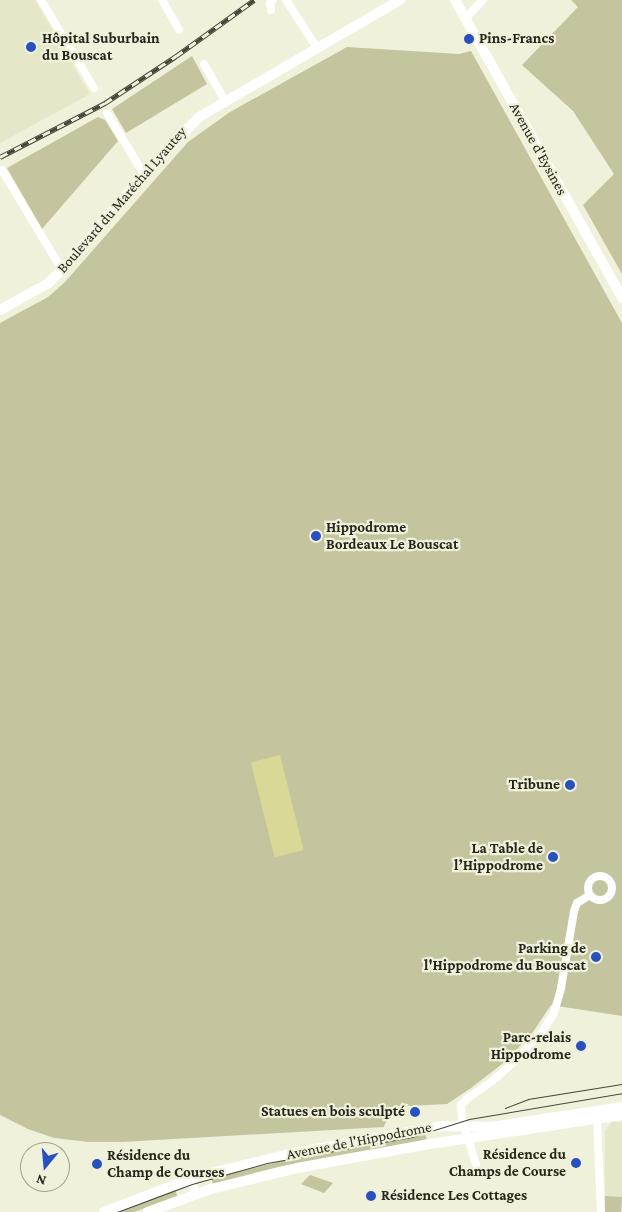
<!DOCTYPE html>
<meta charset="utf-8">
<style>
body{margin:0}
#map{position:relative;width:622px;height:1212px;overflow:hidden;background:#f0f1da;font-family:"Crimson Pro",serif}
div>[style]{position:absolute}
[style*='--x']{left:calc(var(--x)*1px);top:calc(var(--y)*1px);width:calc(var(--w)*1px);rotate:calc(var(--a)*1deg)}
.built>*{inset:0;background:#e6e6c8}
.green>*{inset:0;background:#c4c49e;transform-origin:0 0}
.water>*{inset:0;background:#d9d897;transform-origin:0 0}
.minor>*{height:8px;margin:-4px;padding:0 4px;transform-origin:4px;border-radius:4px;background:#fff}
.minor>.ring{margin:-4px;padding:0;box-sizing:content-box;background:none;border:8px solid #fff;border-radius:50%}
.tertiary>*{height:10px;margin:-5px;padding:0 5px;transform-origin:5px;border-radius:5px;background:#fff}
.tram>*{height:1px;margin:-0.5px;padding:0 0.5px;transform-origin:0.5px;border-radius:0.5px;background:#45453a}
.rail>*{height:4.5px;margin-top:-2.25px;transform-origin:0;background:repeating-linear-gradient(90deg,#f0f1da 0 8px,#45453a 0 16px);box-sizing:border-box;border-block:1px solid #45453a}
.dots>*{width:14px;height:14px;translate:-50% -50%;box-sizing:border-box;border:2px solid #f0f1da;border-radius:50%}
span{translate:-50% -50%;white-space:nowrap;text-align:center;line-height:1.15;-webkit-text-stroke:4.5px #f0f1da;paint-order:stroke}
.poi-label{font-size:15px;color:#26261d;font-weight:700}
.left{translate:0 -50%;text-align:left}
.right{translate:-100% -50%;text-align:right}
.street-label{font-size:15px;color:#26261d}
.north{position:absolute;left:20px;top:1142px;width:50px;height:50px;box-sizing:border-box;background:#f0f1da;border:1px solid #9fa08e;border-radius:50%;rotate:197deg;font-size:14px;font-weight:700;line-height:20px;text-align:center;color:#26261d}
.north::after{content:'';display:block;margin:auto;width:18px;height:22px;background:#2950bf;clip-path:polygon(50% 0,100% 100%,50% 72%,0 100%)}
</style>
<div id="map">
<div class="built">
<div style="clip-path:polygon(0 0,35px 0,90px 94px,0 143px)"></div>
<div style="clip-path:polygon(612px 1122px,622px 1122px,622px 1197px,605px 1196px,605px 1131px)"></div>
</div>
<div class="green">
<div style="clip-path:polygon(571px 0,622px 0,622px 274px,583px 205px,614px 174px,573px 111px,522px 65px,578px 7px)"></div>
<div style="clip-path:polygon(347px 47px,459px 54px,471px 51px,622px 323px,622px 1016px,551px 1005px,533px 1032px,506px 1061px,471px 1088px,447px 1104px,391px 1107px,384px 1127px,122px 1142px,89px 1142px,54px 1138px,28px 1129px,0 1115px,0 323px,48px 297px,65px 282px,188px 142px,230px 112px)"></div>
<div style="clip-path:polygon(192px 56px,207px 84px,126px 133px,112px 109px)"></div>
<div style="clip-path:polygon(98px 117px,105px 120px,118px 141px,42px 229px,7px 168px)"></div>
<div style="clip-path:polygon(424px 1132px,427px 1139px,414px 1143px,278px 1167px,213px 1184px,210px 1176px,239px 1168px)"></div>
<div style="clip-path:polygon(310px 1175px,333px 1183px,324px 1193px,301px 1184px)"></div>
<div style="clip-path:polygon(175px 1188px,177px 1196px,134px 1212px,112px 1212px)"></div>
<div style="left:605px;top:1196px;width:17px;height:16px;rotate:3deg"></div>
</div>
<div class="water">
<div style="left:280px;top:755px;width:98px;height:30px;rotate:76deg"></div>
</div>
<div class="minor">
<div style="--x:41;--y:0;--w:103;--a:58.9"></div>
<div style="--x:162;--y:0;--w:34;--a:60"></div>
<div style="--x:286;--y:0;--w:57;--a:57.1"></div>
<div style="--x:271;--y:10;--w:7;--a:-98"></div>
<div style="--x:270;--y:3;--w:4;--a:-45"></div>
<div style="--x:465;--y:19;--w:26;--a:-47"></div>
<div style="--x:204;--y:64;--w:43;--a:60.4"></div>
<div style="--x:107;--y:113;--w:71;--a:58.8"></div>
<div style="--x:2;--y:170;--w:117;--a:59"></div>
<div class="ring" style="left:588px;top:876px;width:16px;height:16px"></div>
<div style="--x:597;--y:1118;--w:94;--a:87.6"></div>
<div style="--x:476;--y:1164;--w:46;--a:-107.7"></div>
<div style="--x:462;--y:1120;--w:15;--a:-94"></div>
<div style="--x:461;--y:1105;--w:10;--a:-45"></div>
<div style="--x:468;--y:1098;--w:28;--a:-35"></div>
<div style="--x:491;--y:1082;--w:30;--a:-41"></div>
<div style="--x:514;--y:1062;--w:41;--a:-47"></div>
<div style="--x:542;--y:1032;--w:22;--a:-58"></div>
<div style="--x:554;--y:1013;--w:26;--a:-74"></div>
<div style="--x:561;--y:988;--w:78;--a:-80.4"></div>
<div style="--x:574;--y:911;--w:9;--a:-69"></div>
<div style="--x:577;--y:903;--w:15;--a:-32"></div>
<div style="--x:189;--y:1178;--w:18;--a:63"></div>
</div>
<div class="tertiary">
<div style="--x:455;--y:0;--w:342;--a:60.7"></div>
<div style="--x:0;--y:310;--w:54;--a:-29"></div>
<div style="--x:47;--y:284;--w:21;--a:-43"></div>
<div style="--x:62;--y:270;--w:126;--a:-49.5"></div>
<div style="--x:144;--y:174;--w:79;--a:-46"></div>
<div style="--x:199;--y:117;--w:233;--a:-30.2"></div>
<div style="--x:104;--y:1212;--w:101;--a:-21"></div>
<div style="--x:198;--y:1176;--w:99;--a:-13.5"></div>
<div style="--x:294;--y:1153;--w:149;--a:-10.4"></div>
<div style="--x:441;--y:1126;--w:49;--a:1.2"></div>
<div style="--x:490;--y:1127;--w:134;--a:-8.6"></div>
<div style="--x:148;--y:1212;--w:67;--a:-20.1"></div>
<div style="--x:211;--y:1189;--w:89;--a:-13.7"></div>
<div style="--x:297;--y:1168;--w:128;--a:-10.3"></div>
<div style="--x:423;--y:1145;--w:201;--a:-8.6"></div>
</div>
<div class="tram">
<div style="--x:505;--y:1108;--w:25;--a:-21"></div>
<div style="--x:528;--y:1099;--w:95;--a:-9.1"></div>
<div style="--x:117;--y:1212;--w:80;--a:-20.5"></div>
<div style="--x:192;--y:1184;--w:78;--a:-15.6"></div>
<div style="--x:267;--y:1163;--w:147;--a:-10.2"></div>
<div style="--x:412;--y:1137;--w:60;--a:-17.5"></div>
<div style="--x:469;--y:1119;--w:155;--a:-9.6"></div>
</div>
<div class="rail">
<div style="--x:0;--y:157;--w:118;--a:-27.2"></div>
<div style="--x:105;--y:103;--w:85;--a:-33.5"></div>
<div style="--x:176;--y:56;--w:96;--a:-35.7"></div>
</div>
<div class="dots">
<div style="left:469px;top:39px;background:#2950bf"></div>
<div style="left:31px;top:47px;background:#2950bf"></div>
<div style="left:316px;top:536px;background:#2950bf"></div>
<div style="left:570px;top:785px;background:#2950bf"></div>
<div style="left:553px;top:857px;background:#2950bf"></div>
<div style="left:596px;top:957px;background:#2950bf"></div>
<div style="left:581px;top:1046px;background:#2950bf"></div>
<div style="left:415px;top:1112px;background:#2950bf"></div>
<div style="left:576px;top:1163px;background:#2950bf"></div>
<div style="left:97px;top:1164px;background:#2950bf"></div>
<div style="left:371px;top:1196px;background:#2950bf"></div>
</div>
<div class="poi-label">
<span class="left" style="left:42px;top:47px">Hôpital Suburbain<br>du Bouscat</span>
<span class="left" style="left:479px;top:39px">Pins-Francs</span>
<span class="left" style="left:326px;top:536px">Hippodrome<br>Bordeaux Le Bouscat</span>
<span class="right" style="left:560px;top:785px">Tribune</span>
<span class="right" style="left:543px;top:857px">La Table de<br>l’Hippodrome</span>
<span class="right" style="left:586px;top:957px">Parking de<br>l'Hippodrome du Bouscat</span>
<span class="right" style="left:571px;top:1046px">Parc-relais<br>Hippodrome</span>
<span class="right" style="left:405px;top:1112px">Statues en bois sculpté</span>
<span class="right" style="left:566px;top:1163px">Résidence du<br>Champs de Course</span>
<span class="left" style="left:107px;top:1164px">Résidence du<br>Champ de Courses</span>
<span class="left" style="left:381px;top:1196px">Résidence Les Cottages</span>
</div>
<div class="street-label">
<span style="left:538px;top:149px;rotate:61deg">Avenue d'Eysines</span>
<span style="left:122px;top:200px;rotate:-49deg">Boulevard du Maréchal Lyautey</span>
<span style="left:359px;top:1141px;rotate:-11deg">Avenue de l'Hippodrome</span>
</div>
<div class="north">N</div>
</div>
